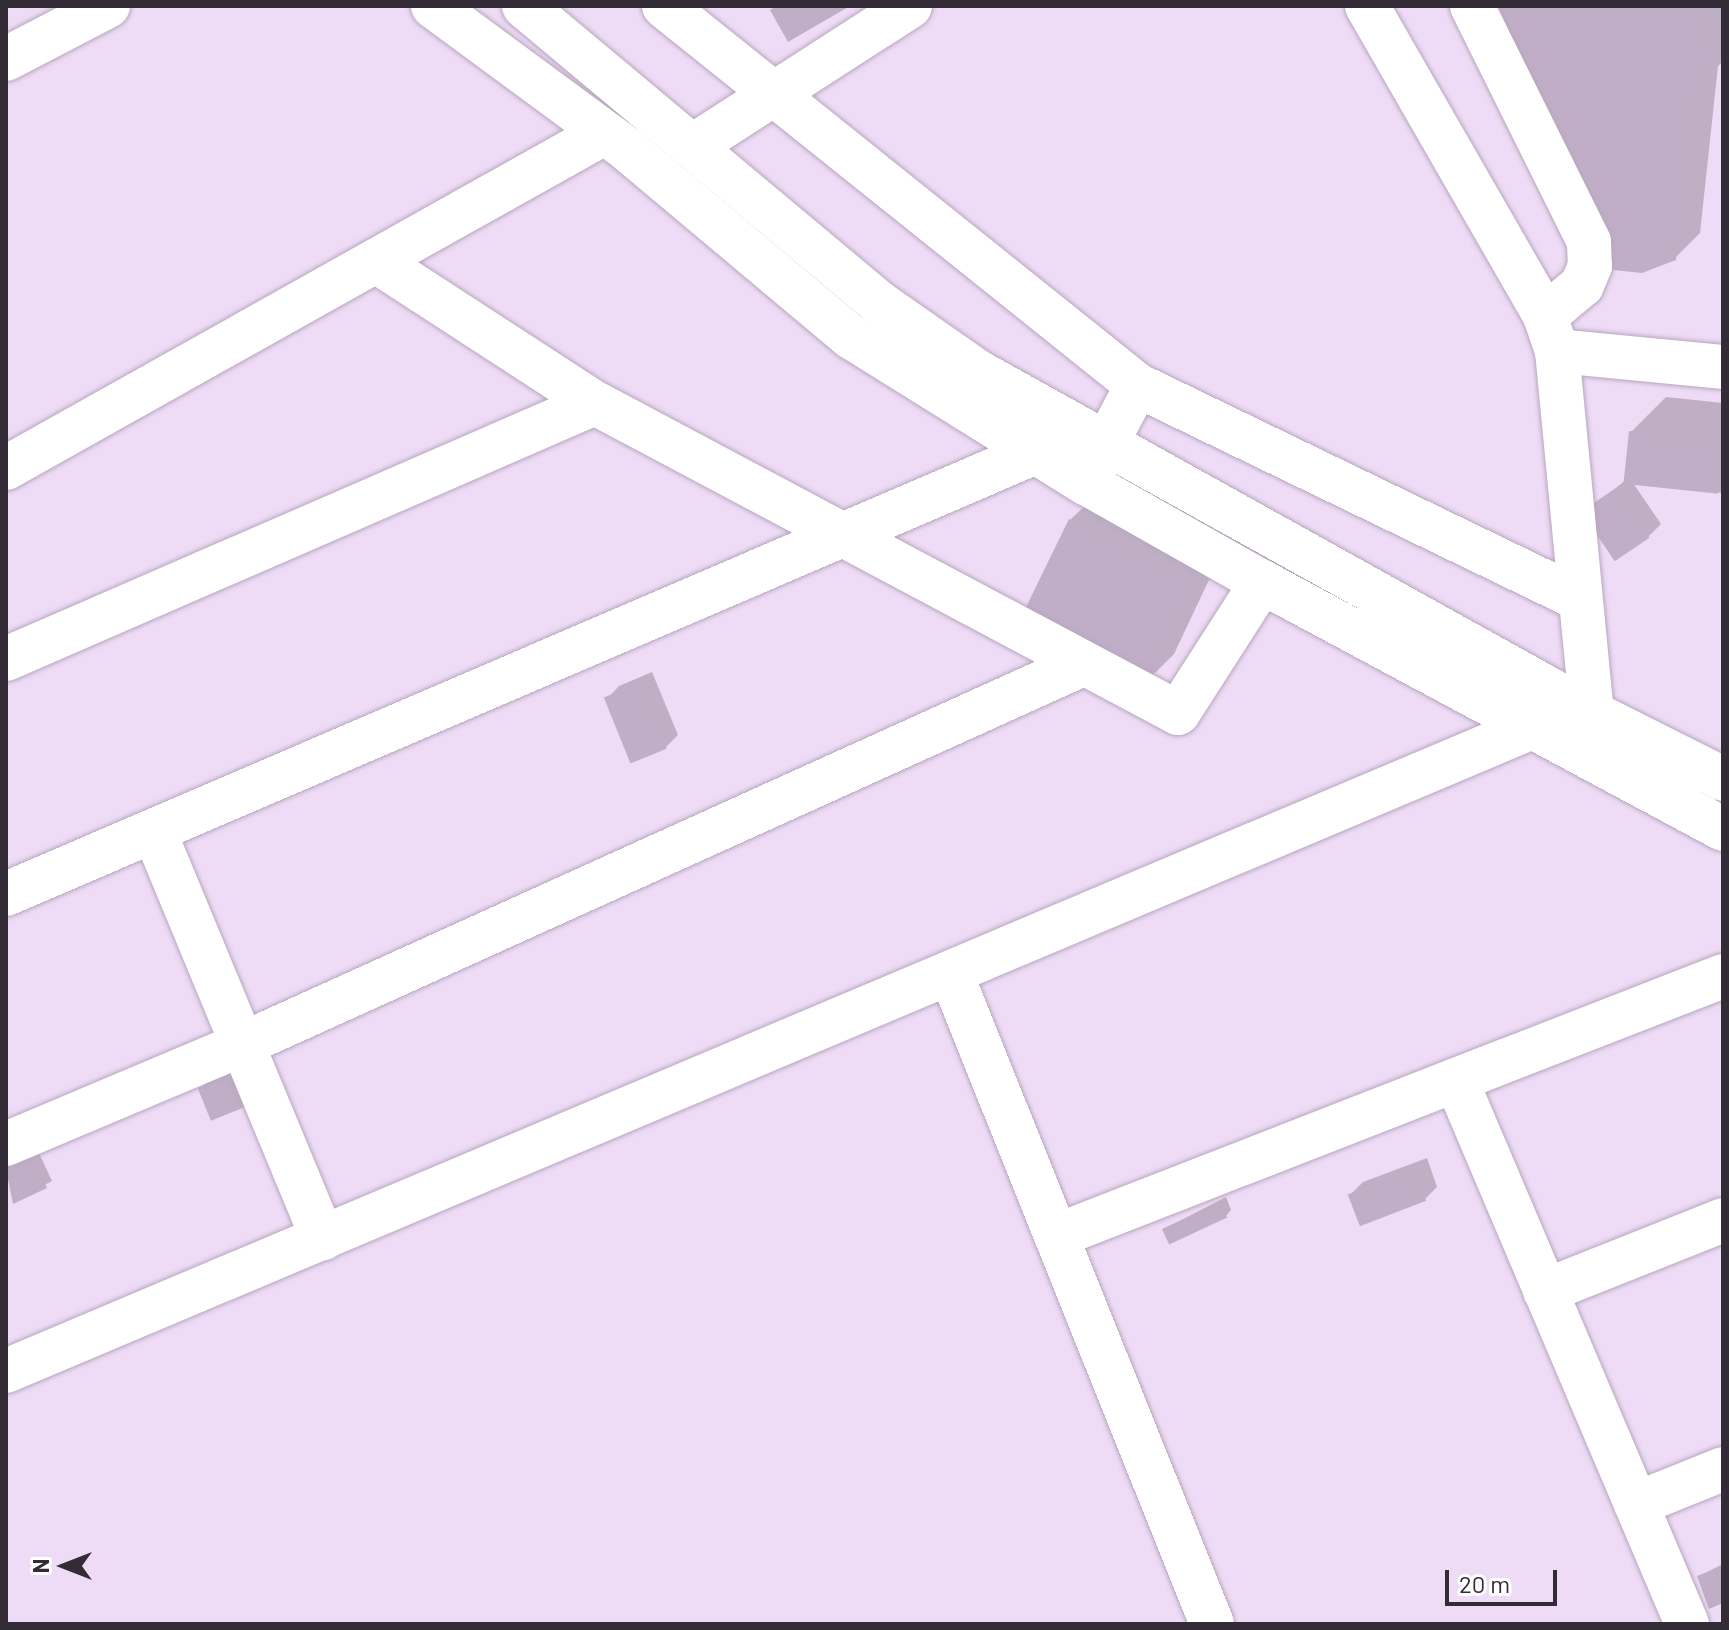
<!DOCTYPE html>
<style>
body{margin:0}
#map{position:relative;width:1729px;height:1630px;overflow:hidden;background:#eedbf5;font-family:Barlow,sans-serif}
div>[style]{position:absolute}
[style*='--x']{left:calc(var(--x)*1px);top:calc(var(--y)*1px);width:calc(var(--w)*1px);rotate:calc(var(--a)*1deg)}
.shadow>*{inset:0;background:#0003}
.building>*{inset:0;background:#c0aec7;transform-origin:0 0}
.roads{filter:drop-shadow(0 0 2px #b8a6bf) drop-shadow(0 0 2px #b8a6bf)}
.minor>*{height:44px;margin:-22px;padding:0 22px;transform-origin:22px;border-radius:22px;background:#fff}
.major>*{height:44px;margin:-22px;padding:0 22px;transform-origin:22px;border-radius:22px;background:#fff}
span{translate:-50% -50%;white-space:nowrap;text-align:center;line-height:1.15;-webkit-text-stroke:8px #fff;paint-order:stroke}
.frame{position:absolute;inset:0;border:8px solid #332b35;pointer-events:none}
.north{position:absolute;left:24px;top:1526px;width:80px;height:80px;-webkit-text-stroke:6px #fff;paint-order:stroke;rotate:270deg;font-size:22px;font-weight:700;line-height:32px;text-align:center;color:#332b35}
.north::after{content:'';display:block;margin:auto;width:28px;height:36px;background:#332b35;clip-path:polygon(50% 0,100% 100%,50% 72%,0 100%)}
.scale{position:absolute;left:1445px;top:1570px;width:112px;height:36px;box-sizing:border-box;border:4px solid #332b35;border-top:0;padding-left:10px;font-size:24px;line-height:28px;white-space:nowrap;color:#332b35;-webkit-text-stroke:6px #fff;paint-order:stroke}
</style>
<div id="map">
<div class="shadow">
<div style="clip-path:polygon(1500px 6px,1723px 6px,1723px 61px,1718px 66px,1700px 233px,1675px 258px)"></div>
<div style="clip-path:polygon(1666px 397px,1723px 403px,1723px 493px,1633px 483px,1661px 524px,1649px 536px,1585px 512px,1626px 480px,1631px 432px)"></div>
<div style="clip-path:polygon(1089px 502px,1217px 563px,1174px 654px,1155px 673px,1070px 520px)"></div>
<div style="clip-path:polygon(652px 672px,678px 735px,666px 747px,607px 699px,619px 686px)"></div>
<div style="clip-path:polygon(239px 1070px,251px 1099px,200px 1089px,206px 1083px)"></div>
<div style="clip-path:polygon(39px 1153px,52px 1181px,14px 1201px,6px 1168px)"></div>
<div style="clip-path:polygon(1427px 1158px,1437px 1187px,1425px 1199px,1350px 1195px,1363px 1182px)"></div>
<div style="clip-path:polygon(1226px 1197px,1231px 1210px,1226px 1216px,1164px 1229px)"></div>
<div style="clip-path:polygon(1723px 1564px,1723px 1601px,1699px 1576px)"></div>
</div>
<div class="building">
<div style="clip-path:polygon(777px 6px,850px 6px,788px 42px,770px 10px)"></div>
<div style="clip-path:polygon(1498px 6px,1705px 6px,1709px 48px,1717px 70px,1696px 79px,1676px 260px,1642px 273px,1613px 270px)"></div>
<div style="left:1629px;top:431px;width:95px;height:53px;rotate:6deg"></div>
<div style="left:1616px;top:488px;width:60px;height:42px;rotate:56deg"></div>
<div style="left:1069px;top:519px;width:144px;height:104px;rotate:26deg"></div>
<div style="left:640px;top:683px;width:71px;height:39px;rotate:68deg"></div>
<div style="left:233px;top:1074px;width:35px;height:38px;rotate:68deg"></div>
<div style="clip-path:polygon(33px 1157px,47px 1188px,13px 1204px,6px 1169px)"></div>
<div style="left:1414px;top:1169px;width:34px;height:71px;rotate:69deg"></div>
<div style="left:1220px;top:1202px;width:17px;height:64px;rotate:65deg"></div>
<div style="clip-path:polygon(1723px 1566px,1723px 1603px,1709px 1609px,1697px 1576px)"></div>
</div>
<div class="roads">
<div class="minor">
<div style="--x:664;--y:6;--w:606;--a:38.7"></div>
<div style="--x:1137;--y:385;--w:492;--a:25.8"></div>
<div style="--x:1367;--y:6;--w:357;--a:60.1"></div>
<div style="--x:1545;--y:316;--w:37;--a:71"></div>
<div style="--x:1557;--y:351;--w:364;--a:84.5"></div>
<div style="--x:1472;--y:6;--w:263;--a:63.6"></div>
<div style="--x:1589;--y:242;--w:24;--a:88"></div>
<div style="--x:1590;--y:266;--w:21;--a:113"></div>
<div style="--x:1582;--y:285;--w:48;--a:140"></div>
<div style="--x:693;--y:146;--w:258;--a:-32.8"></div>
<div style="--x:376;--y:261;--w:261;--a:33"></div>
<div style="--x:595;--y:403;--w:660;--a:28"></div>
<div style="--x:1178;--y:713;--w:156;--a:-57.3"></div>
<div style="--x:1557;--y:351;--w:167;--a:5.5"></div>
<div style="--x:6;--y:468;--w:685;--a:-29.26"></div>
<div style="--x:1089;--y:477;--w:104;--a:-62.4"></div>
<div style="--x:6;--y:659;--w:642;--a:-23.49"></div>
<div style="--x:154;--y:831;--w:441;--a:67.5"></div>
<div style="--x:6;--y:894;--w:1121;--a:-23.23"></div>
<div style="--x:951;--y:974;--w:700;--a:68.12"></div>
<div style="--x:1456;--y:1080;--w:591;--a:66.99"></div>
<div style="--x:6;--y:1144;--w:257;--a:-22.9"></div>
<div style="--x:243;--y:1044;--w:920;--a:-24.34"></div>
<div style="--x:1056;--y:1236;--w:716;--a:-21.3"></div>
<div style="--x:1545;--y:1291;--w:192;--a:-21.7"></div>
<div style="--x:6;--y:1371;--w:1654;--a:-22.88"></div>
<div style="--x:1636;--y:1504;--w:94;--a:-21.9"></div>
</div>
<div class="major">
<div style="--x:433;--y:6;--w:242;--a:36.4"></div>
<div style="--x:628;--y:150;--w:291;--a:40"></div>
<div style="--x:851;--y:337;--w:277;--a:31.9"></div>
<div style="--x:1086;--y:483;--w:202;--a:29.4"></div>
<div style="--x:1262;--y:582;--w:523;--a:28.18"></div>
<div style="--x:524;--y:6;--w:463;--a:39.9"></div>
<div style="--x:879;--y:303;--w:121;--a:34.9"></div>
<div style="--x:978;--y:372;--w:702;--a:29.05"></div>
<div style="--x:1592;--y:713;--w:147;--a:26.7"></div>
<div style="--x:6;--y:59;--w:115;--a:-27.5"></div>
</div>
</div>
<div class="frame"></div>
<div class="north">N</div>
<div class="scale">20 m</div>
</div>
